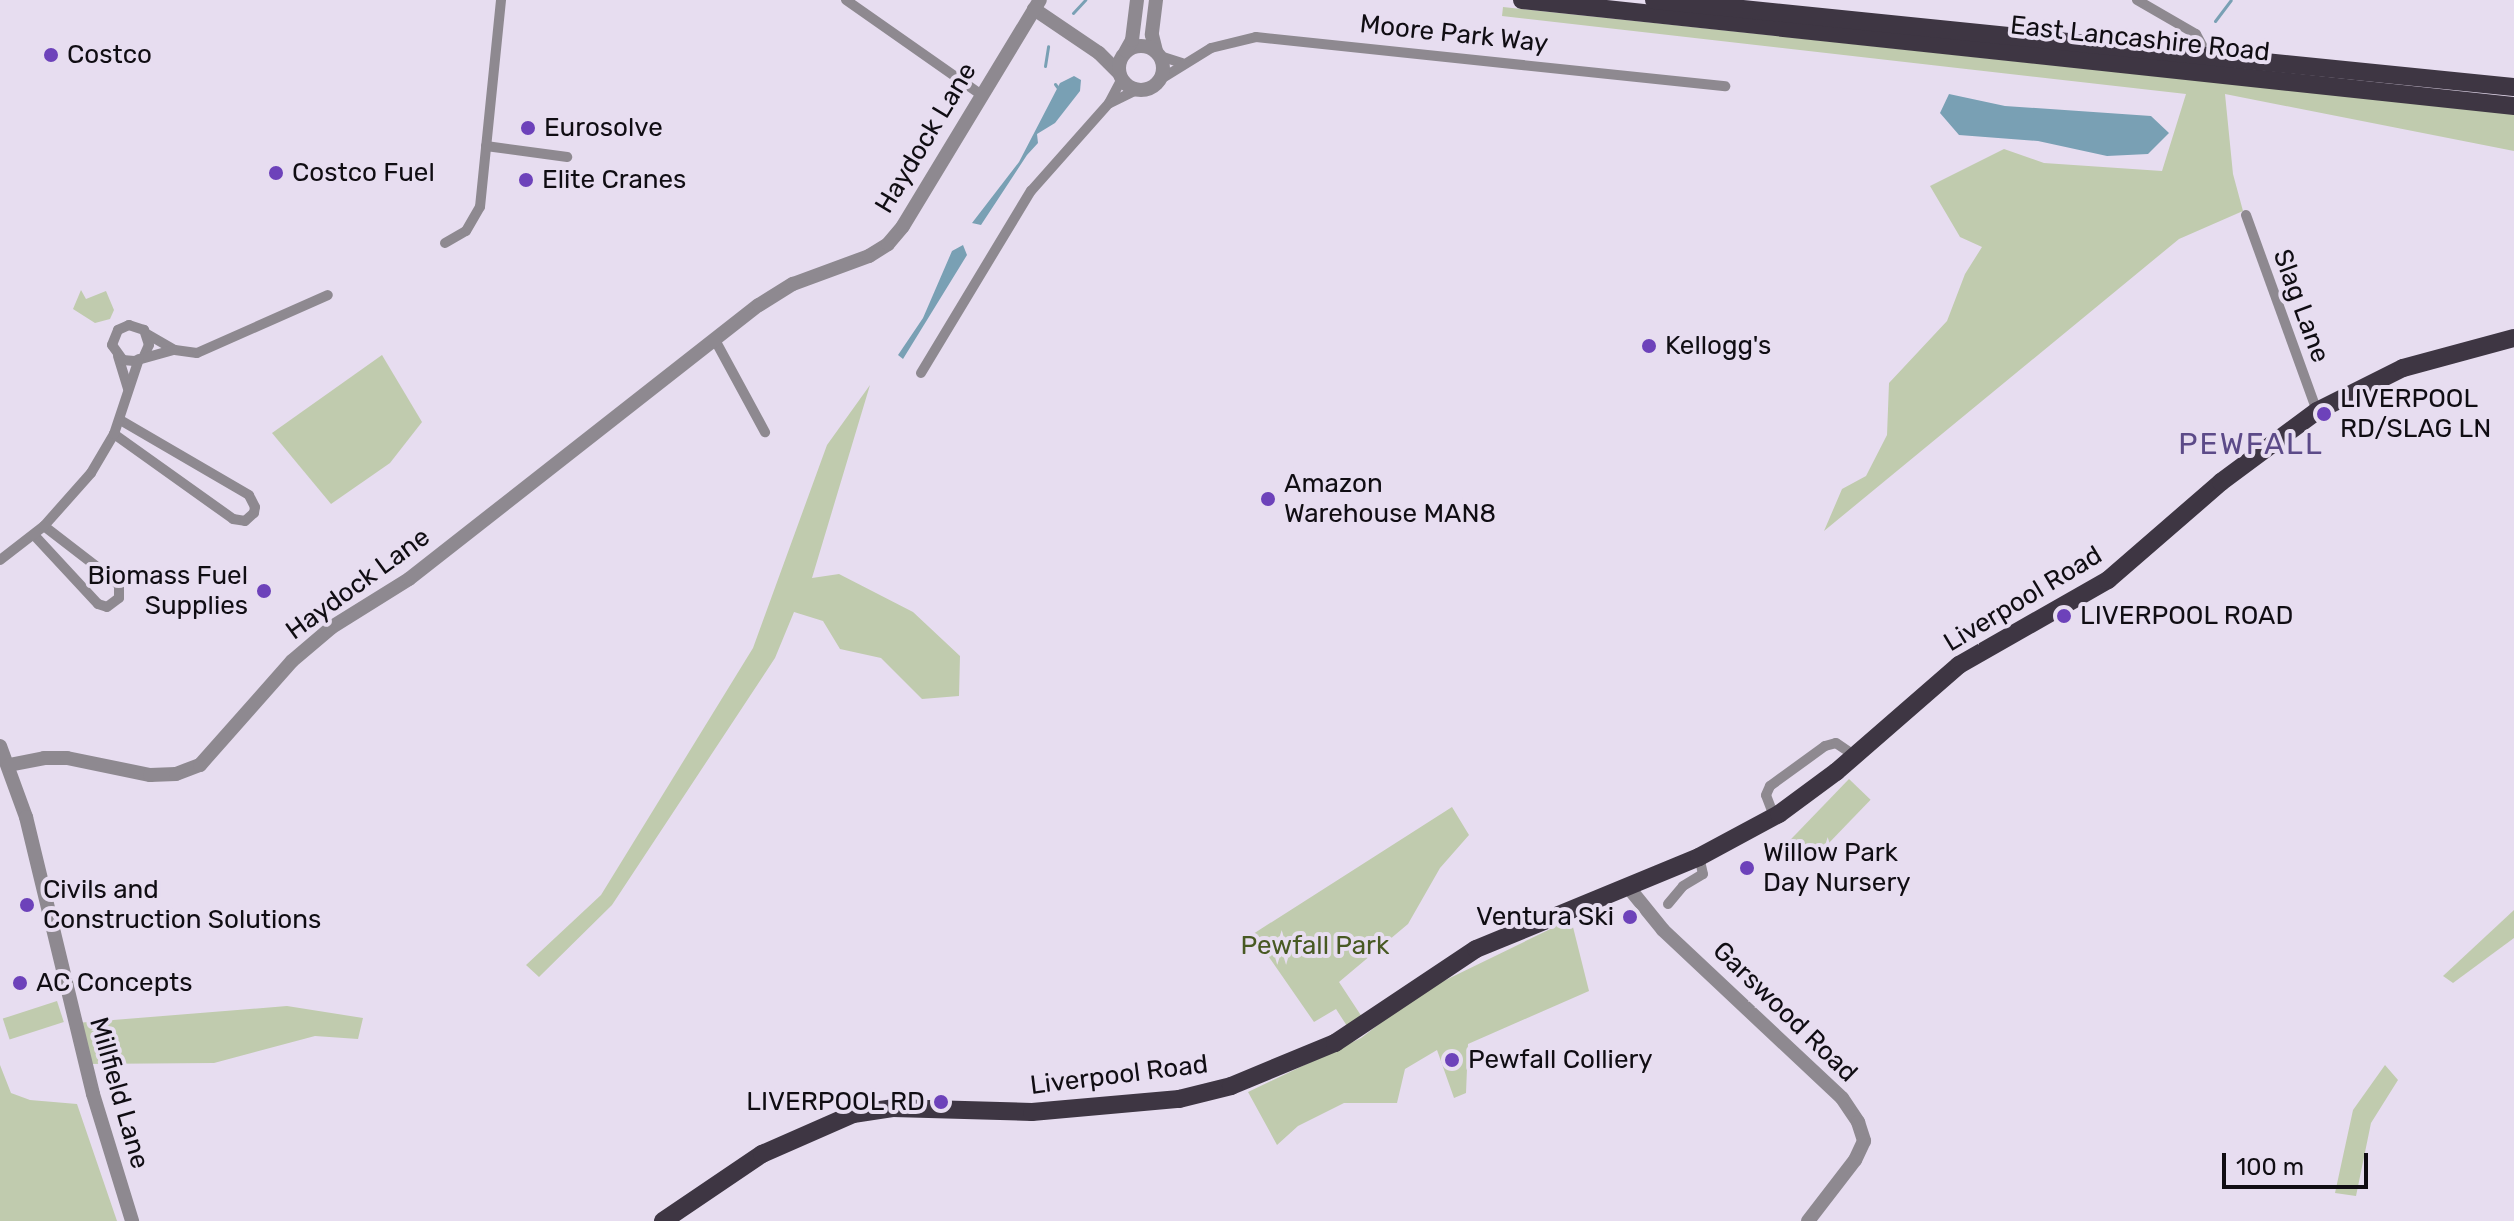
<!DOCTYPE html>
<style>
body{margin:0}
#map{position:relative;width:2514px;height:1221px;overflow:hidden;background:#e7ddf0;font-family:Rubik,sans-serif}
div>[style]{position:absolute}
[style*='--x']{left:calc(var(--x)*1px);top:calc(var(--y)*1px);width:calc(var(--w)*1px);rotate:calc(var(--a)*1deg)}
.green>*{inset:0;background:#c0cbae;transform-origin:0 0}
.water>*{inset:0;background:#79a0b4}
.stream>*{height:3px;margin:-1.5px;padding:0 1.5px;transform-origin:1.5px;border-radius:1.5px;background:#79a0b4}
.minor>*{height:10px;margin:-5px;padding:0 5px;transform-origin:5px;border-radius:5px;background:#8e8990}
.tertiary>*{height:14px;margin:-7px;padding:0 7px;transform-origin:7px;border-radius:7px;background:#8e8990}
.tertiary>.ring{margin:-7px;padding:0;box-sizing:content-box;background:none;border:14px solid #8e8990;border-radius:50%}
.trunk>*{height:18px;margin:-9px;padding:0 9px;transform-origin:9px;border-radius:9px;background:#3e3643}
.dots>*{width:22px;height:22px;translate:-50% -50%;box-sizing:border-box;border:4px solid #e7ddf0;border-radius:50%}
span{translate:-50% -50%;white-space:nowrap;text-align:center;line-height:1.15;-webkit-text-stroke:8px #e7ddf0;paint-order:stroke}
.street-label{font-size:26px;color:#100d13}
.poi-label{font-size:26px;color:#100d13}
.left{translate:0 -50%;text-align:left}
.right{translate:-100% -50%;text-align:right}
.park-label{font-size:26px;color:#485923}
.quarter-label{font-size:30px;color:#5c4a88;letter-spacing:2px}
.scale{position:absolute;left:2222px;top:1153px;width:146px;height:36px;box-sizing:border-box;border:4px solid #100d13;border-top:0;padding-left:10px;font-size:24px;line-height:28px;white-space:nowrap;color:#100d13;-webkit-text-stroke:6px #e7ddf0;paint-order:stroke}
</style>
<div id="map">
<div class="green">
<div style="clip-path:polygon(1503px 7px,2514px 114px,2514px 151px,2225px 94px,2233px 174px,2243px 211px,2179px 239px,1824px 531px,1842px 489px,1866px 476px,1887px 435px,1889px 383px,1947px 321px,1965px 274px,1982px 247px,1960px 237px,1930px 186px,2004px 149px,2044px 163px,2162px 171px,2186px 94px,1502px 16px)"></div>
<div style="clip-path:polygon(81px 290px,86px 299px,106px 291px,114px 310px,110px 319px,95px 323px,73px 309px)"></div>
<div style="clip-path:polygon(382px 355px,422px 422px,390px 463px,331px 504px,272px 433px)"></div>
<div style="clip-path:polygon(870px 385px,812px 578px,839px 574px,913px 612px,960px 656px,959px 696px,922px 699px,881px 658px,840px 649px,823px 621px,794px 612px,775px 658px,612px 905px,539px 977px,526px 965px,601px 895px,753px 648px,827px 445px)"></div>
<div style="left:1849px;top:779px;width:30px;height:85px;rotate:44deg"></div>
<div style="clip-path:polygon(1452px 807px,1469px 835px,1440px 868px,1408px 924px,1339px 982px,1362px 1017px,1347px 1026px,1336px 1009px,1314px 1022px,1253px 934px)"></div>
<div style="clip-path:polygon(2514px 910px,2514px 938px,2453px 983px,2443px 976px)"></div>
<div style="clip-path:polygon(1571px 919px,1589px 991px,1468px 1044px,1466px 1093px,1454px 1098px,1437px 1050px,1405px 1069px,1397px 1103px,1344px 1103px,1298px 1126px,1277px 1145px,1248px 1092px,1361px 1038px,1421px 992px)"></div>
<div style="left:57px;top:1001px;width:22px;height:57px;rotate:72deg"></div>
<div style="clip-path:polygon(287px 1006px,363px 1018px,358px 1039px,315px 1036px,214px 1063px,85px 1064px,76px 1023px)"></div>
<div style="clip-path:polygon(0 1065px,11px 1093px,30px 1100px,77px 1104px,117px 1221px,0 1221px)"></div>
<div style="clip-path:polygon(2385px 1065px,2398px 1080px,2371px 1123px,2356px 1196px,2335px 1193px,2353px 1110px)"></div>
</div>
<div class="water">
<div style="clip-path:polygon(1074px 76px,1081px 80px,1080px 91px,1055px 123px,1037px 134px,1038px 143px,1027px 155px,981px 225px,972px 223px,1019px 162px,1060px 83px)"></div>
<div style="clip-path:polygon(1949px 94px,2005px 106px,2151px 116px,2169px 133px,2148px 154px,2107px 156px,2038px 141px,1959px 135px,1940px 113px)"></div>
<div style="clip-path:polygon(963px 245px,967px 255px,903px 359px,898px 355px,923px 318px,952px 251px)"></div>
</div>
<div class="stream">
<div style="--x:1073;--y:13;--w:18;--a:-47"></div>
<div style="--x:2215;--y:21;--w:26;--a:-53"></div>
<div style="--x:1045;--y:66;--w:20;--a:-81"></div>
<div style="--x:1055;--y:84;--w:5;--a:53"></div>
</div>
<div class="minor">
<div style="--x:846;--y:0;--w:164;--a:35"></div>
<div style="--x:2137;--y:0;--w:68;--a:30"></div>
<div style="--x:2196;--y:34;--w:24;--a:62"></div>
<div style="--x:1160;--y:56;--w:23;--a:18"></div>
<div style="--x:1161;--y:79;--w:59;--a:-31.8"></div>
<div style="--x:1211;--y:48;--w:46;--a:-13.7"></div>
<div style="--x:1256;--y:37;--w:472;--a:6"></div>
<div style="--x:1110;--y:103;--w:30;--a:-26"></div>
<div style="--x:486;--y:146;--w:82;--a:7.7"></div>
<div style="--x:2246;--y:215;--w:208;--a:70.1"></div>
<div style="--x:445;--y:243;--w:24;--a:-30"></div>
<div style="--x:466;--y:231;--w:28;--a:-60"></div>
<div style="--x:480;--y:207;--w:208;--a:-84.2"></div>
<div style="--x:147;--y:334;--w:32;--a:30"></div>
<div style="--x:175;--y:350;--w:22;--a:8"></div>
<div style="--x:197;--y:353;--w:143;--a:-23.9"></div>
<div style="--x:715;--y:340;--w:105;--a:61.5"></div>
<div style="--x:118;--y:356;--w:34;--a:73"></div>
<div style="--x:144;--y:356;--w:12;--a:-66"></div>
<div style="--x:149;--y:345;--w:16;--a:-108"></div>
<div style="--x:144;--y:330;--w:16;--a:-162"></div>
<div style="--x:129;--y:325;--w:12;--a:156"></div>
<div style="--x:118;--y:330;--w:16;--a:112"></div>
<div style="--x:112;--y:345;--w:19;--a:54"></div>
<div style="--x:123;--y:360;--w:11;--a:5"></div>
<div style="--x:134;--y:361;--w:41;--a:-15.8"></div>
<div style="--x:921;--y:373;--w:213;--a:-58.9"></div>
<div style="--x:1031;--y:191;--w:118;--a:-48.4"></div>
<div style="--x:1109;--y:103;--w:27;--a:-62"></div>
<div style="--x:114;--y:434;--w:146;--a:35.5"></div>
<div style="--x:233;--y:519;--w:12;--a:9"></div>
<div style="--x:245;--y:521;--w:12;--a:-42"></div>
<div style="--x:254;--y:513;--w:6;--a:-81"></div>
<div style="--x:255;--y:507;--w:13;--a:-117"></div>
<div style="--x:249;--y:495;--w:149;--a:-149.8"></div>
<div style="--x:34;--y:535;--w:94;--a:47.2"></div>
<div style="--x:98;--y:604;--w:9;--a:18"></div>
<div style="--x:107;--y:607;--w:15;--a:-37"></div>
<div style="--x:119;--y:598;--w:12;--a:-90"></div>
<div style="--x:119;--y:586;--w:8;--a:-130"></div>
<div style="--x:114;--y:580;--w:88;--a:-142.4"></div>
<div style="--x:0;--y:560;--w:56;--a:-37.7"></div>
<div style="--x:44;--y:526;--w:71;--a:-48.4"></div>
<div style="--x:91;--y:473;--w:45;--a:-59.5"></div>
<div style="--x:114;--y:434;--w:79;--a:-71.6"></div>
<div style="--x:1774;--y:816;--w:22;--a:-111"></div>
<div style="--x:1766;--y:795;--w:10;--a:-66"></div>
<div style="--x:1770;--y:786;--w:68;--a:-36"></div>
<div style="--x:1825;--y:746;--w:11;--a:-15"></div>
<div style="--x:1836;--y:743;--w:23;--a:34"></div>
<div style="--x:1668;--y:904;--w:23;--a:-50"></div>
<div style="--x:1683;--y:886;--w:23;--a:-31"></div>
<div style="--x:1703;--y:874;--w:17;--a:-103"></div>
</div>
<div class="tertiary">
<div style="--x:1156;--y:0;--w:35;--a:97"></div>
<div style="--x:1152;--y:35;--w:16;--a:76"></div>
<div style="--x:1034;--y:9;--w:78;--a:34.1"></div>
<div style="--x:1099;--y:53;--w:28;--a:45"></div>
<div class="ring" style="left:1119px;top:46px;width:30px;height:30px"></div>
<div style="--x:1126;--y:51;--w:13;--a:-61"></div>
<div style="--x:1132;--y:40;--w:40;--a:-82.9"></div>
<div style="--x:0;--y:746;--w:76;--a:69.9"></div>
<div style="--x:26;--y:817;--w:285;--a:76.4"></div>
<div style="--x:93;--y:1094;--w:133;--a:72.9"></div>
<div style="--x:9;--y:765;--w:36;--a:-11"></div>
<div style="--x:44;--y:758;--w:23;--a:0"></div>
<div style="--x:67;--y:758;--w:85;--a:11.6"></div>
<div style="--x:150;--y:775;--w:26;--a:-2"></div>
<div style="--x:176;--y:774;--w:26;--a:-21"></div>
<div style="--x:200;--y:765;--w:139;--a:-48.5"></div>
<div style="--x:292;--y:661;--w:52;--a:-40.4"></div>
<div style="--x:332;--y:627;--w:91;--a:-31.9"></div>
<div style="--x:409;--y:579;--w:444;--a:-38.1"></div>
<div style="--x:759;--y:305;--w:40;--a:-32"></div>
<div style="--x:793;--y:284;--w:81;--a:-20.2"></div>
<div style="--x:869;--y:256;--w:22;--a:-32"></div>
<div style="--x:888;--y:244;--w:23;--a:-50"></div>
<div style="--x:903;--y:226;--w:264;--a:-58.8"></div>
<div style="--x:1629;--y:888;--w:54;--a:51"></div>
<div style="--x:1663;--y:930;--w:245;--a:43.2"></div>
<div style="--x:1842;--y:1098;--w:29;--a:56"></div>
<div style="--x:1858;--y:1122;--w:20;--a:72"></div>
<div style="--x:1864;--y:1141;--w:21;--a:115"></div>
<div style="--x:1855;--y:1160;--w:77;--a:127.6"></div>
</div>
<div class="trunk">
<div style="--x:1522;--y:0;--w:998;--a:6.1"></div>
<div style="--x:1654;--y:0;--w:864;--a:5.78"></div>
<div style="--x:663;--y:1221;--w:120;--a:-34.1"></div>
<div style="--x:762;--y:1154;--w:99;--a:-23.7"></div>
<div style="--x:853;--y:1114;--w:40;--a:-8.5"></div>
<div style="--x:893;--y:1108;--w:139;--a:1.6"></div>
<div style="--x:1032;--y:1112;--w:148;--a:-5.1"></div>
<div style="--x:1179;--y:1099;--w:54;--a:-14"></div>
<div style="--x:1231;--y:1086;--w:113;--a:-22.5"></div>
<div style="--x:1335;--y:1043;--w:169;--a:-33.7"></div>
<div style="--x:1476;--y:949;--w:241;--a:-22.4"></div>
<div style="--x:1699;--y:857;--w:91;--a:-28.3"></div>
<div style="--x:1779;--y:814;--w:71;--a:-36.4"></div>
<div style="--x:1836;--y:772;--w:163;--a:-41"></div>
<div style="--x:1959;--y:665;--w:172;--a:-29.7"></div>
<div style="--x:2108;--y:580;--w:150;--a:-40.9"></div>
<div style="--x:2221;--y:482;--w:119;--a:-36.5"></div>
<div style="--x:2317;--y:411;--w:96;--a:-26.6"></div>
<div style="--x:2403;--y:368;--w:115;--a:-15.1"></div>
</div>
<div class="dots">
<div style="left:51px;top:55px;background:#6d42ba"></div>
<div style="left:528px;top:128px;background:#6d42ba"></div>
<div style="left:276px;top:173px;background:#6d42ba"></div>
<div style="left:526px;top:180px;background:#6d42ba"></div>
<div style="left:1649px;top:346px;background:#6d42ba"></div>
<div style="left:2324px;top:414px;background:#6d42ba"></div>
<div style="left:1268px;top:499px;background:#6d42ba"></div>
<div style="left:264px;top:591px;background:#6d42ba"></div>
<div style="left:2064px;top:616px;background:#6d42ba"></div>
<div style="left:1747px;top:868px;background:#6d42ba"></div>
<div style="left:27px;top:905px;background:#6d42ba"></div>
<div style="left:1630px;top:917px;background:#6d42ba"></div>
<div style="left:20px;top:983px;background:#6d42ba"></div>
<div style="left:1452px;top:1060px;background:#6d42ba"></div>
<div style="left:941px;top:1102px;background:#6d42ba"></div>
</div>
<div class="street-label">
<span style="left:1454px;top:34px;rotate:6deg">Moore Park Way</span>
<span style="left:2140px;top:39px;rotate:6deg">East Lancashire Road</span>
<span style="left:926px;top:138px;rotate:-59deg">Haydock Lane</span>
<span style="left:2301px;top:306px;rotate:70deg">Slag Lane</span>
<span style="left:358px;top:584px;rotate:-36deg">Haydock Lane</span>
<span style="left:2023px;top:599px;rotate:-31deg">Liverpool Road</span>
<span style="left:1785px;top:1012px;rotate:44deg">Garswood Road</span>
<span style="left:1119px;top:1075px;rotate:-7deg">Liverpool Road</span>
<span style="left:119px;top:1093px;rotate:74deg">Millfield Lane</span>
</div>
<div class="poi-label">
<span class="left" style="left:67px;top:55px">Costco</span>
<span class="left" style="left:544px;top:128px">Eurosolve</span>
<span class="left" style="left:292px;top:173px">Costco Fuel</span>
<span class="left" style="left:542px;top:180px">Elite Cranes</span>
<span class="left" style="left:1665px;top:346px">Kellogg's</span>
<span class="left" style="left:2340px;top:414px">LIVERPOOL<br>RD/SLAG LN</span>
<span class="left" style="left:1284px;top:499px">Amazon<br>Warehouse MAN8</span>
<span class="right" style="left:248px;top:591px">Biomass Fuel<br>Supplies</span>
<span class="left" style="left:2080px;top:616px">LIVERPOOL ROAD</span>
<span class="left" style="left:1763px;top:868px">Willow Park<br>Day Nursery</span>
<span class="left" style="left:43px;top:905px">Civils and<br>Construction Solutions</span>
<span class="right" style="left:1614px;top:917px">Ventura Ski</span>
<span class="left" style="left:36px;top:983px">AC Concepts</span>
<span class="left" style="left:1468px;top:1060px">Pewfall Colliery</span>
<span class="right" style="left:925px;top:1102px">LIVERPOOL RD</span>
</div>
<div class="park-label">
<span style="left:1315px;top:946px">Pewfall Park</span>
</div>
<div class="quarter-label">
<span style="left:2251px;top:444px">PEWFALL</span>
</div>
<div class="scale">100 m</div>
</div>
